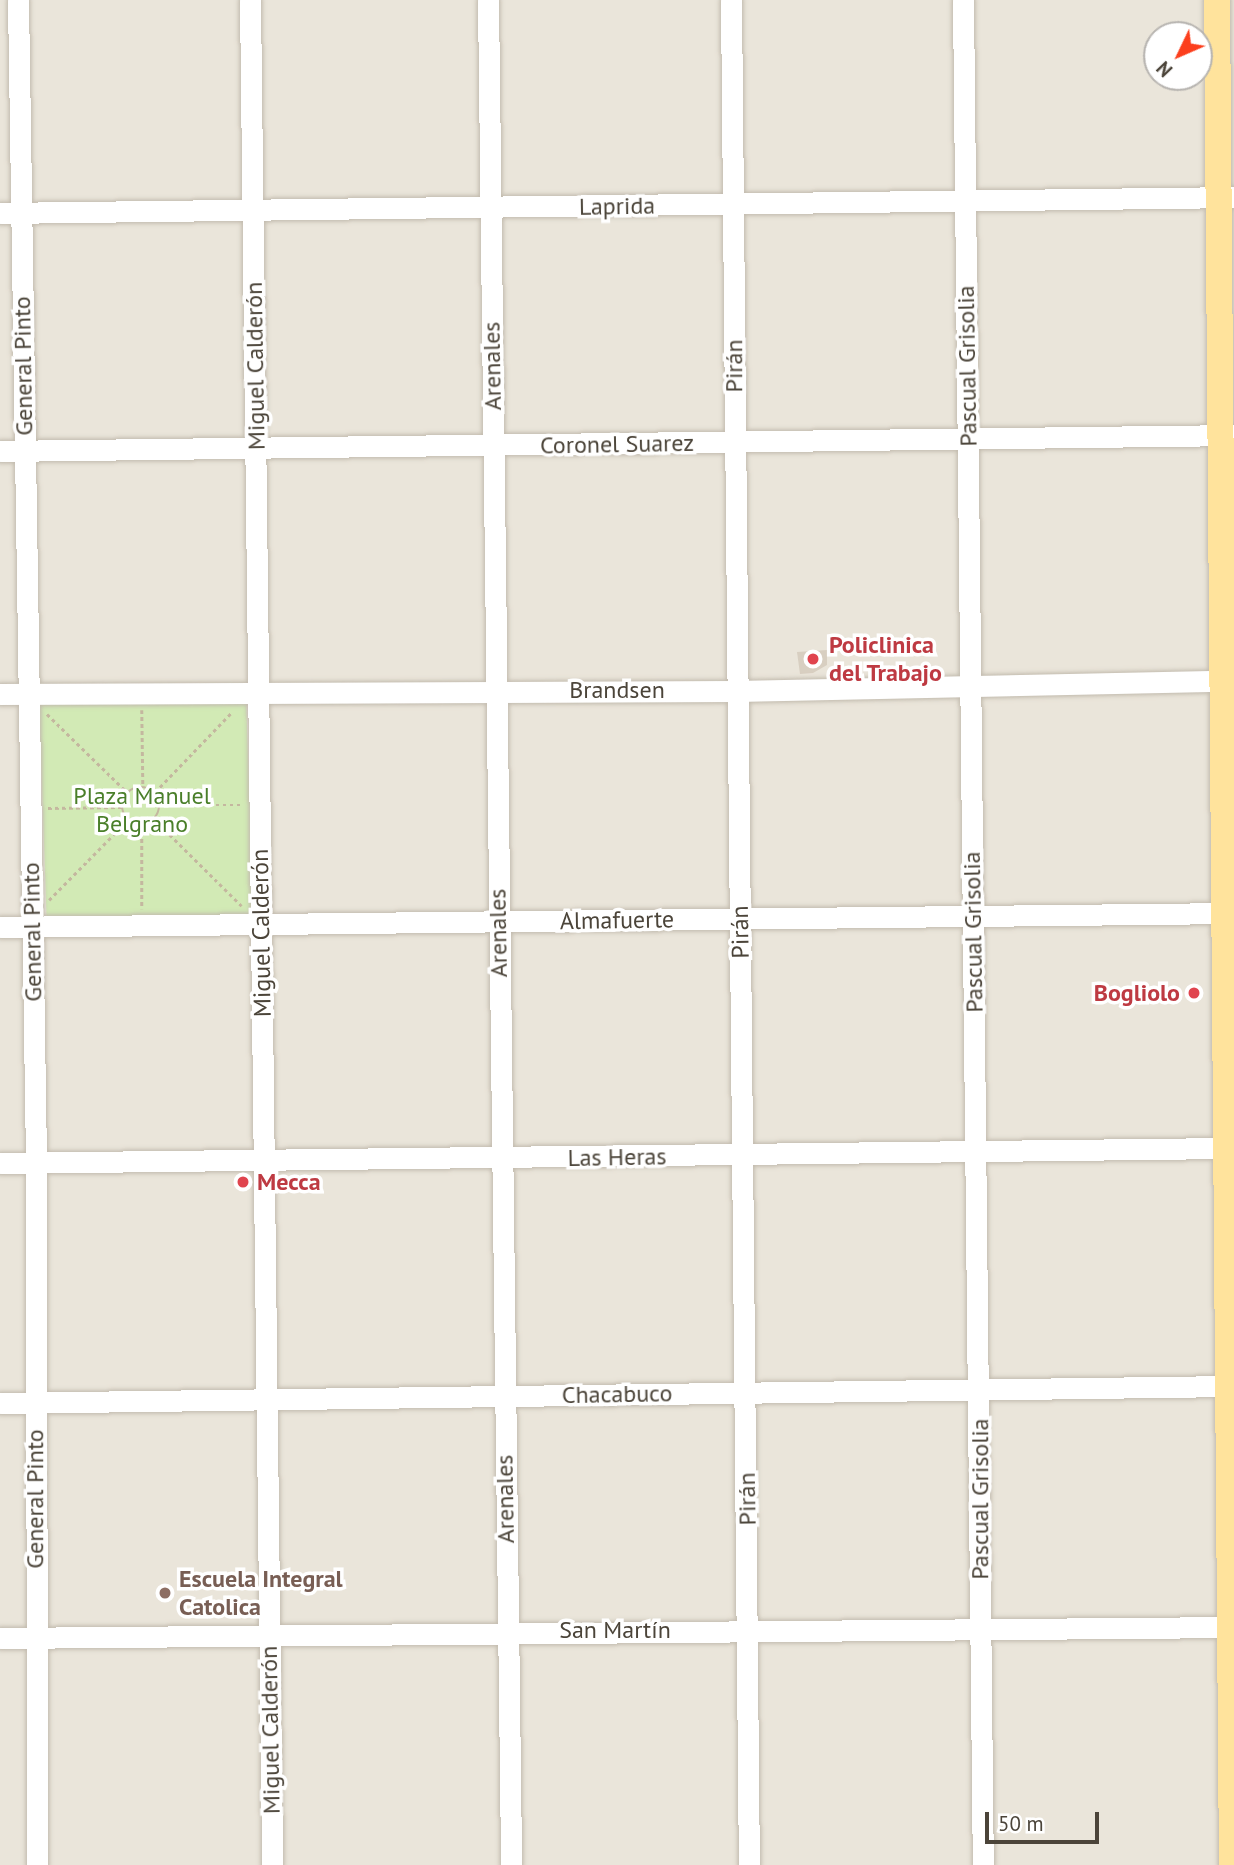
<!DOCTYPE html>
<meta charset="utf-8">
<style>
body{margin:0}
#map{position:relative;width:1234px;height:1865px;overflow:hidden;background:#f6f3ec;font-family:"PT Sans",sans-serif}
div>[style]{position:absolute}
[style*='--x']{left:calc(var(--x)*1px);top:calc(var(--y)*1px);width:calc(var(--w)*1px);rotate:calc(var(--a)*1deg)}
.residential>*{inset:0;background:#eae5da}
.green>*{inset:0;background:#d2eab5;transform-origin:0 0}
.building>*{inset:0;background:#d8cfc1}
.path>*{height:2.5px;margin-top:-1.25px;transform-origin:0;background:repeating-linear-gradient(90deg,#c4b79f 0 3.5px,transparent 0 7px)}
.path>.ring{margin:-1.25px;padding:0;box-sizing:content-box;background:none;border:2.5px solid #c4b79f;border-radius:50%}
.roads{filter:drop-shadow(0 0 2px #c2bbae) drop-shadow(0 0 2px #c2bbae)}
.minor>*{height:21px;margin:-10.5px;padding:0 10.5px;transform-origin:10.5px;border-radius:10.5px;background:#fff}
.major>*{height:26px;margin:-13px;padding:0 13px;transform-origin:13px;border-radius:13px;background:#ffe39c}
.dots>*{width:19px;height:19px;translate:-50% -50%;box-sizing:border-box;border:4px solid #fff;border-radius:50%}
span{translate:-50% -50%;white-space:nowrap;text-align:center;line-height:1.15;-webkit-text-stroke:7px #fff;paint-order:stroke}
.street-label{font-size:24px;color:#4b4439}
.health-label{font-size:24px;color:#be3a42;font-weight:700}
.left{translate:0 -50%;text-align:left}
.right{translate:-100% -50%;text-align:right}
.park-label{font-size:24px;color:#4a7f2a}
.education-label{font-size:24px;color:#785e54;font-weight:700}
.north{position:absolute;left:1143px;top:21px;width:70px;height:70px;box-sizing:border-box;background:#fff;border:2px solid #b7b4b0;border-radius:50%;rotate:226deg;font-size:19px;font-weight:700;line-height:28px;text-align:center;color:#4b4439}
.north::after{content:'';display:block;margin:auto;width:24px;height:32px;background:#fc3f1d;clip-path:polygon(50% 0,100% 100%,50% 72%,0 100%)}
.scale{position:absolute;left:985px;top:1812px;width:114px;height:32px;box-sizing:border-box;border:4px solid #4b4439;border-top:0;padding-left:9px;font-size:21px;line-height:24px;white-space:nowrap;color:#4b4439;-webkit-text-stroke:5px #fff;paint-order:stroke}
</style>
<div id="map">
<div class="residential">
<div style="clip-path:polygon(evenodd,0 0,1234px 0,1234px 1865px,0 1865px,0 0,1157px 35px,1199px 35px,1199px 77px,1157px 77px,1157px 35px)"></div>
</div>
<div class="green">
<div style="left:246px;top:697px;width:220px;height:207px;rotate:88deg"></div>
</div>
<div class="building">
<div style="clip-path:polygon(827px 650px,827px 665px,813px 673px,800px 674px,797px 652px)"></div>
</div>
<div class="path">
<div style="--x:142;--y:710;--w:76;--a:89.2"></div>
<div style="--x:47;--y:714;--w:112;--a:44.3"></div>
<div class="ring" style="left:122px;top:787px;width:35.5px;height:35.5px"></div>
<div style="--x:155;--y:792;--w:112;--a:-46.1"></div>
<div style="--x:160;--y:805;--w:83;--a:0"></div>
<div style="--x:48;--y:808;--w:74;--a:-0.8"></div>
<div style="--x:155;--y:820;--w:122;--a:44.7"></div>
<div style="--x:142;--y:825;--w:84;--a:90"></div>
<div style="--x:49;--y:900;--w:112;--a:-45.4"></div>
</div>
<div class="roads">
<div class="minor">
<div style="--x:18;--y:0;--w:1163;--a:89.11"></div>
<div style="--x:36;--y:1163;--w:702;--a:89.92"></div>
<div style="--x:250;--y:0;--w:1865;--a:89.32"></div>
<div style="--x:488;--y:0;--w:1865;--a:89.29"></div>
<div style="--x:731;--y:0;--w:1865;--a:89.45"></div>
<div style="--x:963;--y:0;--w:1865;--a:89.39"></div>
<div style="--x:0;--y:213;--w:1234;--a:-0.74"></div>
<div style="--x:0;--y:451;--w:1234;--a:-0.74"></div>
<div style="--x:0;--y:694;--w:736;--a:-0.23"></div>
<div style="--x:736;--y:691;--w:498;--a:-1.2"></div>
<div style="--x:0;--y:927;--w:1234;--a:-0.65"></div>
<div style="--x:0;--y:1163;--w:1234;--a:-0.7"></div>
<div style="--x:0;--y:1403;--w:1234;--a:-0.79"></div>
<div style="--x:0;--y:1638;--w:1234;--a:-0.51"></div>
</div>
<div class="major">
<div style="--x:1217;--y:0;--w:1865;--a:89.54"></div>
</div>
</div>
<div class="dots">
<div style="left:813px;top:659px;background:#e0444e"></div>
<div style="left:1194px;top:993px;background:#e0444e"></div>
<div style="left:243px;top:1182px;background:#e0444e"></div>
<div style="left:165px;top:1593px;background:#8d6e63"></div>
</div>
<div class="street-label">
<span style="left:617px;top:206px;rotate:-1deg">Laprida</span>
<span style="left:23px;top:366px;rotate:-91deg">General Pinto</span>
<span style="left:255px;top:366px;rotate:-91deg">Miguel Calderón</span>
<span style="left:492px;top:366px;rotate:-91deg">Arenales</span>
<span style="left:734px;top:366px;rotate:-90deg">Pirán</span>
<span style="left:967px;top:366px;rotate:-91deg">Pascual Grisolia</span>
<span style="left:617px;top:444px;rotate:-1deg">Coronel Suarez</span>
<span style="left:617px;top:690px">Brandsen</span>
<span style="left:617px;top:920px;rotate:-1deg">Almafuerte</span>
<span style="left:32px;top:932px;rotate:-91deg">General Pinto</span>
<span style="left:740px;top:932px;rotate:-91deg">Pirán</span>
<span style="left:973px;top:932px;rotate:-91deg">Pascual Grisolia</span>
<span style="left:261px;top:933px;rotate:-91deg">Miguel Calderón</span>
<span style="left:498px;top:933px;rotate:-91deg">Arenales</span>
<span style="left:617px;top:1157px;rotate:-1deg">Las Heras</span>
<span style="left:617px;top:1394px;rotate:-1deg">Chacabuco</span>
<span style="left:35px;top:1499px;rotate:-90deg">General Pinto</span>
<span style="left:505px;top:1499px;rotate:-91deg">Arenales</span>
<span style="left:747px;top:1499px;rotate:-91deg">Pirán</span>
<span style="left:980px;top:1499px;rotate:-90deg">Pascual Grisolia</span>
<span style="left:615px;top:1630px">San Martín</span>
<span style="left:270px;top:1730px;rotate:-91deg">Miguel Calderón</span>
</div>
<div class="health-label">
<span class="left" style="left:829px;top:659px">Policlinica<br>del Trabajo</span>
<span class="right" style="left:1180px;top:993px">Bogliolo</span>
<span class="left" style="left:257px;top:1182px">Mecca</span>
</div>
<div class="park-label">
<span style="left:142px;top:810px">Plaza Manuel<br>Belgrano</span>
</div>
<div class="education-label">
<span class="left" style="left:179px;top:1593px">Escuela Integral<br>Catolica</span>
</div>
<div class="north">N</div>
<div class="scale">50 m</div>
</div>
